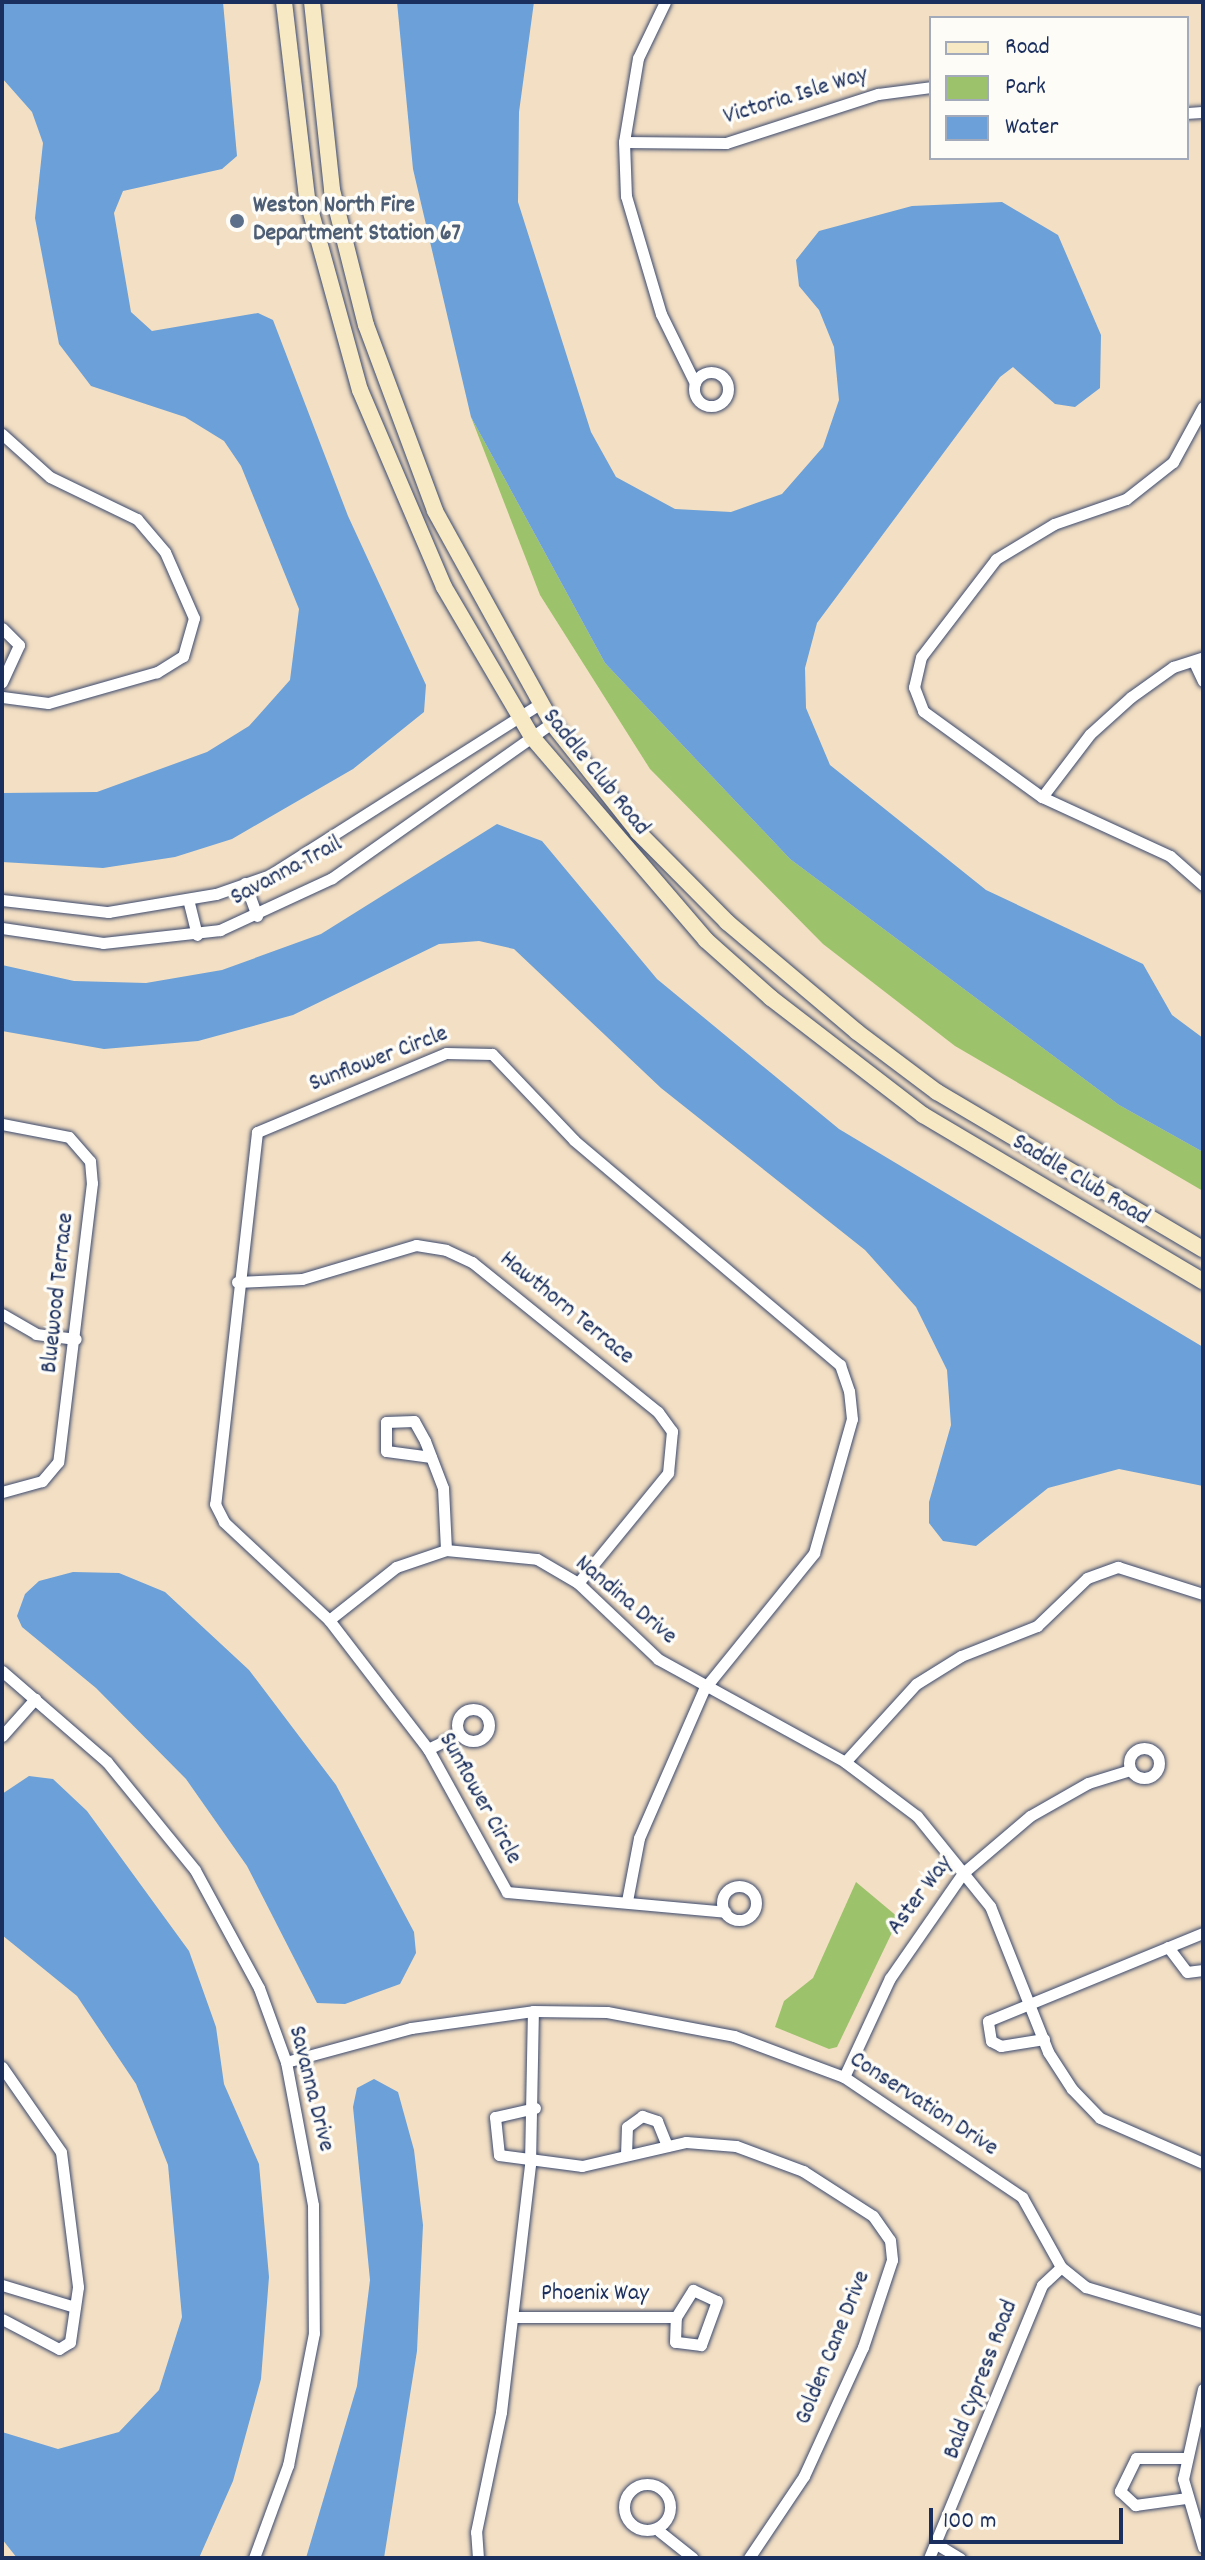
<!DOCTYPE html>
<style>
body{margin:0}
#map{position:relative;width:1205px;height:2560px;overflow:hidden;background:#f3dfc3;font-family:Dekko,sans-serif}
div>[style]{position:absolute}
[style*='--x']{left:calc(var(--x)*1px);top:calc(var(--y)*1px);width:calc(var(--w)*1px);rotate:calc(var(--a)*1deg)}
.green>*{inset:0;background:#9cc26c}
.water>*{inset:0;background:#6ba0d8}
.roads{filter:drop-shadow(0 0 2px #3b496d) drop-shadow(0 0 2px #3b496d)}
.street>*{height:11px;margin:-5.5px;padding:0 5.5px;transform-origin:5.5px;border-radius:5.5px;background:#fff}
.street>.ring{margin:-5.5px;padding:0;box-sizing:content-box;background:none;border:11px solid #fff;border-radius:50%}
.secondary>*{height:16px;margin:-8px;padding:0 8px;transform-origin:8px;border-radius:8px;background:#f6e9c3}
.dots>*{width:22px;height:22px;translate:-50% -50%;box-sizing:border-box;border:4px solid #fdfcf7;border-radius:50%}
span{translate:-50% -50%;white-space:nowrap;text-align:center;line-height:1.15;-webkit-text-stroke:7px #fdfcf7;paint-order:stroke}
.street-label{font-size:24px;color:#1b2f5e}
.service-label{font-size:24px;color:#4e5e75;font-weight:700}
.left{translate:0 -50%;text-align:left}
.frame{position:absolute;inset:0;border:4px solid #1b2f5e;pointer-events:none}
.legend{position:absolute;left:929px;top:16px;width:260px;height:144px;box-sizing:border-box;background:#fdfcf7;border:2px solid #a3aaba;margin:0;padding:10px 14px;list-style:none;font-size:24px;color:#1b2f5e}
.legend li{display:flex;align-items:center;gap:16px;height:40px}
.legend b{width:40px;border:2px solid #a3aaba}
.scale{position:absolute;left:929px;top:2508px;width:194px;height:36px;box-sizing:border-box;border:4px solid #1b2f5e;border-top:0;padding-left:10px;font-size:24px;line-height:28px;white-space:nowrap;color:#1b2f5e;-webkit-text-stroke:6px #fdfcf7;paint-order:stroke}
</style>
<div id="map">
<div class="green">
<div style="clip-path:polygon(471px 417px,605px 663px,790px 859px,1119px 1105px,1203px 1152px,1203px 1191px,955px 1046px,823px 944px,650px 769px,540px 595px)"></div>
<div style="clip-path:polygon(856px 1882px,899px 1918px,837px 2047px,829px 2049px,775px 2027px,784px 2001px,813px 1978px)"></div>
</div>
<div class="water">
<div style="clip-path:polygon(2px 2px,223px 2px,237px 156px,222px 169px,123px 191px,114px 213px,131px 312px,152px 331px,258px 313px,273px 320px,348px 516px,426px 685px,424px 712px,353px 769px,232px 839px,175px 857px,103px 868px,2px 862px,2px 793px,97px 792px,207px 752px,249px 726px,290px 680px,299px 609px,241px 466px,224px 441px,185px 417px,91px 386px,59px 344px,35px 218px,43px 143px,32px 112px,2px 78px)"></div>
<div style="clip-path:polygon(397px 2px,534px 2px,519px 112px,518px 202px,591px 432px,616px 477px,675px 509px,731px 512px,782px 494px,823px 447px,839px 400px,834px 347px,819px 310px,799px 286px,796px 260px,819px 231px,912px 206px,1002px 202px,1058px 235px,1101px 335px,1100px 388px,1075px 407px,1055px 404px,1013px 367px,1000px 377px,817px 623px,805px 668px,806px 708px,830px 765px,986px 890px,1143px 964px,1172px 1015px,1203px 1038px,1203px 1152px,1119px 1105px,790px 859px,605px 663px,471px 417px,413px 169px)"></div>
<div style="clip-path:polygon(497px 824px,542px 841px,657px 979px,839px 1129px,1203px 1347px,1203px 1486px,1119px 1469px,1048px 1488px,976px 1546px,943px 1541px,929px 1523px,929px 1502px,951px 1425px,947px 1370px,916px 1307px,865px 1250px,661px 1088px,514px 949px,479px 941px,439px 944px,293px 1015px,198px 1041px,104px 1049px,2px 1031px,2px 965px,74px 981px,146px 983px,222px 970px,321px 934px)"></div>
<div style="clip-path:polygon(73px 1572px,119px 1573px,165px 1592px,249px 1670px,336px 1785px,414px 1932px,416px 1953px,400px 1984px,345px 2004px,317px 2003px,247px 1866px,186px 1779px,96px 1688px,22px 1627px,17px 1616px,25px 1594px,39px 1581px)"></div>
<div style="clip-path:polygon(29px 1776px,53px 1779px,87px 1811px,189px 1951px,216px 2027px,224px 2084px,259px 2164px,269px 2277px,261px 2379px,233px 2481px,199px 2558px,17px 2558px,2px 2539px,2px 2432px,58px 2449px,119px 2432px,159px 2390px,182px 2317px,168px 2165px,136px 2084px,77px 1996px,2px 1935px,2px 1794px)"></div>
<div style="clip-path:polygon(374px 2079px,398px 2092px,414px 2150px,423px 2225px,417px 2351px,384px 2558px,306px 2558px,357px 2386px,370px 2280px,353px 2107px,357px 2088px)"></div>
</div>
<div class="roads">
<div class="street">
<div style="--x:665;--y:2;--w:62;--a:115.7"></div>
<div style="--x:638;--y:58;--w:85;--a:99.5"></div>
<div style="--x:624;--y:142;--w:54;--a:87.9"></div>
<div style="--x:626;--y:196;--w:123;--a:73.5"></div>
<div style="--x:661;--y:314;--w:77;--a:63.8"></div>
<div style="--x:1187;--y:113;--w:16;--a:-4"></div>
<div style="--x:624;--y:142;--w:102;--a:0.6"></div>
<div style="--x:726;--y:143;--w:160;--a:-17.9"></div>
<div style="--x:878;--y:94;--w:53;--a:-7.5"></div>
<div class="ring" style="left:694px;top:372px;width:23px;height:23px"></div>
<div style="--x:1203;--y:407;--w:63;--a:118.6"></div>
<div style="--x:1173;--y:462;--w:60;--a:141.8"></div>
<div style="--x:1126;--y:499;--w:76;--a:160.9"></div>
<div style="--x:1054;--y:524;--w:68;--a:148.9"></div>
<div style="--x:996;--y:559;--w:123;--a:127.4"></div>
<div style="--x:921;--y:657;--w:31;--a:103"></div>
<div style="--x:914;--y:687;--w:26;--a:69"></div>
<div style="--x:923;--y:711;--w:147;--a:35.9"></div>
<div style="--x:1042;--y:797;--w:141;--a:24.7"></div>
<div style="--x:1170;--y:856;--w:44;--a:41.3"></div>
<div style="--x:2;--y:434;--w:64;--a:41.9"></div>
<div style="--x:50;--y:477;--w:97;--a:25.8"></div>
<div style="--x:137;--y:519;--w:43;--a:49.7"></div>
<div style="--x:165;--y:552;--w:72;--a:66.3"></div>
<div style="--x:194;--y:618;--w:40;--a:106"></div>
<div style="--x:183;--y:656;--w:31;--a:148"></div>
<div style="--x:157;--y:672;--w:113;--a:164.1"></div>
<div style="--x:48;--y:703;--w:46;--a:-172.6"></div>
<div style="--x:2;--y:628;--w:24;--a:45"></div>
<div style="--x:19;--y:645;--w:41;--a:114.7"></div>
<div style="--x:1194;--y:662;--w:21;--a:65"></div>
<div style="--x:1042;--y:797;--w:79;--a:-52.7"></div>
<div style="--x:1090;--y:734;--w:55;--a:-42.1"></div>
<div style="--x:1131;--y:697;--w:52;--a:-35.5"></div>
<div style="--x:1173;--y:667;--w:32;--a:-18"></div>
<div style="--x:245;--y:883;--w:35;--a:70"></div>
<div style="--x:188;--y:899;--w:37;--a:76"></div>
<div style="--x:2;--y:900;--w:107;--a:6.5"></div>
<div style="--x:108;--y:912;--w:109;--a:-9.5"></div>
<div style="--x:216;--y:894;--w:57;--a:-19.4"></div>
<div style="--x:270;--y:875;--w:321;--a:-32.4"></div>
<div style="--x:2;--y:928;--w:102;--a:8.4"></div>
<div style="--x:103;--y:943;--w:118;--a:-6.3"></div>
<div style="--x:220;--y:930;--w:123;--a:-24.9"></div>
<div style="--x:332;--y:878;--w:269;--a:-35.2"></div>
<div style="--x:2;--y:1124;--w:68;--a:11"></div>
<div style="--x:69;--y:1137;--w:32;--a:49"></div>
<div style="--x:90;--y:1161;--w:22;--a:85"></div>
<div style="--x:92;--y:1183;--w:281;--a:96.9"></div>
<div style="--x:58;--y:1462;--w:25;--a:130"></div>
<div style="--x:42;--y:1481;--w:41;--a:164.6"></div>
<div style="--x:237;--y:1282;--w:65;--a:-2.6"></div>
<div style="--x:302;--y:1279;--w:119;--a:-16.6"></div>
<div style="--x:416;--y:1245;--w:30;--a:9"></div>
<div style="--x:446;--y:1250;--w:29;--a:25"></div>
<div style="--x:472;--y:1262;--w:239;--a:38.9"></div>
<div style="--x:658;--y:1412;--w:24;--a:54"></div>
<div style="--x:672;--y:1431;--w:42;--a:95.4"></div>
<div style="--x:668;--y:1473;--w:142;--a:129.3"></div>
<div style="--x:2;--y:1314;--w:39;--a:30"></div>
<div style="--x:36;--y:1334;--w:40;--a:7.1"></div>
<div style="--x:431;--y:1457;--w:45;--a:-172.4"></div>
<div style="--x:386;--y:1451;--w:29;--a:-90"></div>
<div style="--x:386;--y:1422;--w:28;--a:-2"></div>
<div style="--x:414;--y:1421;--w:23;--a:61"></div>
<div style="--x:425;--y:1441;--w:50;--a:69"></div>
<div style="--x:443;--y:1488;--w:62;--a:87.2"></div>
<div style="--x:329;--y:1620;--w:85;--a:-38.3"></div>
<div style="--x:396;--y:1567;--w:53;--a:-18.8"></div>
<div style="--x:446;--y:1550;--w:91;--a:5.6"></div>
<div style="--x:537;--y:1559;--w:48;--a:30.3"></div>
<div style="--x:578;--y:1583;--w:110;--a:43.5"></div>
<div style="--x:658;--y:1659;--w:213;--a:28.8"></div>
<div style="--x:845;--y:1762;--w:90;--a:36.9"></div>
<div style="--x:917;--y:1816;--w:116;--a:51"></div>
<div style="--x:990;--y:1906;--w:157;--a:68.3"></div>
<div style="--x:1048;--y:2052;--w:44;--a:57"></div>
<div style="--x:1072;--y:2089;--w:40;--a:46"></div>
<div style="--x:1100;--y:2118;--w:112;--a:23.6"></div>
<div style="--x:2;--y:1671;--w:139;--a:40.9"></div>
<div style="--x:107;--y:1762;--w:139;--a:50.8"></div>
<div style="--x:195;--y:1870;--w:134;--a:61.5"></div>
<div style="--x:259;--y:1988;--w:79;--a:70"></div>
<div style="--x:286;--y:2062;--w:146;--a:79.3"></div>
<div style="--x:313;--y:2205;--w:128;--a:89.6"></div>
<div style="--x:314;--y:2333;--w:135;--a:101.1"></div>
<div style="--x:288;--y:2465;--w:99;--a:110.1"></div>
<div class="ring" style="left:457px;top:1709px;width:21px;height:21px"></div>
<div style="--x:2;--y:1736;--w:50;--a:-48.3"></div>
<div class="ring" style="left:1129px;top:1748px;width:19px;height:19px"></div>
<div style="--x:428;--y:1749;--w:34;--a:-26"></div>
<div style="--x:845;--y:1762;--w:105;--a:-47.7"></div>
<div style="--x:916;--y:1684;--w:53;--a:-31.9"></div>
<div style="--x:961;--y:1656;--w:82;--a:-21.5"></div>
<div style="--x:1037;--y:1626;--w:69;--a:-43.8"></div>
<div style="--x:1087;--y:1578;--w:33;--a:-20"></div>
<div style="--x:1118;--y:1567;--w:89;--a:17.6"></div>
<div class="ring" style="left:722px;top:1886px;width:23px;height:23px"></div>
<div style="--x:627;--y:1901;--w:64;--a:-79.2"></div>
<div style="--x:639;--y:1838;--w:163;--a:-66.4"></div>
<div style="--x:704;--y:1689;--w:175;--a:-51"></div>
<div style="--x:814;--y:1553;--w:139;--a:-74.2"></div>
<div style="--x:852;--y:1419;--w:28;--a:-96"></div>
<div style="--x:849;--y:1391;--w:28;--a:-109"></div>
<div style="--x:840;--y:1365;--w:348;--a:-139.8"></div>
<div style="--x:574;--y:1140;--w:119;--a:-133.6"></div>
<div style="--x:492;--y:1054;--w:46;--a:-178.8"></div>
<div style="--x:446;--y:1053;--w:205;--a:157.3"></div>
<div style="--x:257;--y:1132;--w:374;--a:96.4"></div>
<div style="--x:215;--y:1504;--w:20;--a:63"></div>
<div style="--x:224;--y:1522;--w:144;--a:43"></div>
<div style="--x:329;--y:1620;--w:163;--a:52.5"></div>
<div style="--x:428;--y:1749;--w:163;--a:61.1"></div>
<div style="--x:507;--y:1892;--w:219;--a:5.2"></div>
<div style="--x:1168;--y:1947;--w:31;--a:53"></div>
<div style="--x:1187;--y:1972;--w:16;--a:-7"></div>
<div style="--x:1044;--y:2039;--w:44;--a:170.8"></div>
<div style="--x:1001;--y:2046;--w:11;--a:-153"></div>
<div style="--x:991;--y:2041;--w:20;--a:-99"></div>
<div style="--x:988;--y:2021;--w:232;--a:-22.3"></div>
<div style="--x:286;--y:2062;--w:130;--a:-15.2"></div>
<div style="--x:411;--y:2028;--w:123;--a:-7.9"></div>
<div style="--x:533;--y:2011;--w:74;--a:0.8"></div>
<div style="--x:607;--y:2012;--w:129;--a:10.7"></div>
<div style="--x:734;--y:2036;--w:117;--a:20.4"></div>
<div style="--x:844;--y:2077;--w:215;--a:34"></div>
<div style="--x:1022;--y:2197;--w:80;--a:60.9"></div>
<div style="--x:1061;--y:2267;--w:32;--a:39"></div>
<div style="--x:1086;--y:2287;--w:122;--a:16.7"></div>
<div style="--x:2;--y:2067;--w:103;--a:55.2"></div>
<div style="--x:61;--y:2152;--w:136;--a:82.8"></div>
<div style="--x:78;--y:2287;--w:56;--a:98.3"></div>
<div style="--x:70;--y:2342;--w:13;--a:148"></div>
<div style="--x:59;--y:2349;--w:64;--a:-152.2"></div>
<div style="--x:844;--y:2077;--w:109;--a:-65.1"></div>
<div style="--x:890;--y:1978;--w:128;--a:-55.2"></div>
<div style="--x:963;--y:1873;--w:88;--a:-40.4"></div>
<div style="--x:1030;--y:1816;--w:67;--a:-29.6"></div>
<div style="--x:1088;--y:1783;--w:44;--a:-17.2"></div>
<div style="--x:535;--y:2108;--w:41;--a:167.3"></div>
<div style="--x:495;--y:2117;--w:38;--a:84"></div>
<div style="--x:499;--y:2155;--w:84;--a:7.5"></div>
<div style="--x:582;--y:2166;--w:107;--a:-13"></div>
<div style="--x:686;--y:2142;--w:50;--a:4.6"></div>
<div style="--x:736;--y:2146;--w:72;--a:20.5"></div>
<div style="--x:803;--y:2171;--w:83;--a:32.7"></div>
<div style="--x:873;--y:2216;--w:29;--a:55"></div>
<div style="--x:890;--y:2240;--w:20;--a:84"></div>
<div style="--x:892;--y:2260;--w:92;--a:108.4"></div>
<div style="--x:863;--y:2347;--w:142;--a:114.6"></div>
<div style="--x:804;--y:2476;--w:99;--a:123.9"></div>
<div style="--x:626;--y:2155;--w:28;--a:-88"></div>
<div style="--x:627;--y:2127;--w:19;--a:-36"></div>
<div style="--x:642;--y:2116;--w:16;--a:18"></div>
<div style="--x:657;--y:2121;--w:27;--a:68"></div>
<div style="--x:2;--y:2285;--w:76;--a:16.8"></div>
<div style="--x:513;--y:2317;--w:163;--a:0"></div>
<div style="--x:676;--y:2317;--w:32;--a:-58"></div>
<div style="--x:693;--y:2290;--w:26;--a:25"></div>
<div style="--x:717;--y:2301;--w:47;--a:110"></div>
<div style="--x:701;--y:2345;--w:26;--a:-173"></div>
<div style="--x:675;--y:2342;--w:25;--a:-88"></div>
<div style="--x:1203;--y:2389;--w:92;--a:102.5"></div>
<div style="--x:1183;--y:2479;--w:71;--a:73.6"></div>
<div style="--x:1185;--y:2458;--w:49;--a:180"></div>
<div style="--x:1136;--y:2458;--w:37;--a:116"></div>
<div style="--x:1120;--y:2491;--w:21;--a:43"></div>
<div style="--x:1135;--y:2505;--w:51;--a:-7.8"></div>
<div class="ring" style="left:624px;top:2484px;width:35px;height:35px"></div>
<div style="--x:659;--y:2531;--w:43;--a:38.5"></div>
<div style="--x:938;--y:2545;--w:26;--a:31"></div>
<div style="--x:478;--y:2558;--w:26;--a:-94"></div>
<div style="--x:476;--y:2532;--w:123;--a:-78.2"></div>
<div style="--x:501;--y:2412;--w:250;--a:-83.3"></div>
<div style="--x:530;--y:2164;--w:153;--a:-88.9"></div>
<div style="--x:929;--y:2558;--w:295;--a:-67.5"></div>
<div style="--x:1042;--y:2285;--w:26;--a:-43"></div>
</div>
<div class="secondary">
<div style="--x:284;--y:2;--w:197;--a:83.3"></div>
<div style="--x:307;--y:198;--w:199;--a:74.6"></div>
<div style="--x:360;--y:390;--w:214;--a:66.9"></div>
<div style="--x:444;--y:587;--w:174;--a:59.6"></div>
<div style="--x:532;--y:737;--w:267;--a:49.4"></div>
<div style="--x:706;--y:940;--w:87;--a:41.7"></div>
<div style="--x:771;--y:998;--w:192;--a:37.6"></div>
<div style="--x:923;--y:1115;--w:326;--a:30.7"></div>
<div style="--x:312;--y:2;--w:189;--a:83.9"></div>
<div style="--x:332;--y:190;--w:139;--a:75.9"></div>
<div style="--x:366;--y:325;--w:198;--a:69.6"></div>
<div style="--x:435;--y:511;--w:242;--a:61.1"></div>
<div style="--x:552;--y:723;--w:139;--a:51.7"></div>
<div style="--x:638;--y:832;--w:127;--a:45.3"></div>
<div style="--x:727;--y:922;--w:170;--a:40.2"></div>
<div style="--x:857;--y:1032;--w:100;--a:36.9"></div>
<div style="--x:937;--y:1092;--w:309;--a:30.6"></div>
</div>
</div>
<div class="dots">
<div style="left:237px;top:221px;background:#5c6f8a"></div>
</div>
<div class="street-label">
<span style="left:796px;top:97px;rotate:-17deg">Victoria Isle Way</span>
<span style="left:595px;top:773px;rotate:51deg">Saddle Club Road</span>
<span style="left:287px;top:872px;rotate:-28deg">Savanna Trail</span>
<span style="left:379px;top:1060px;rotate:-21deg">Sunflower Circle</span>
<span style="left:1080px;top:1181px;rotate:31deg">Saddle Club Road</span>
<span style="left:59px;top:1293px;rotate:-84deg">Bluewood Terrace</span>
<span style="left:566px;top:1309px;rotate:39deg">Hawthorn Terrace</span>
<span style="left:625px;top:1601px;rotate:40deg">Nandina Drive</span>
<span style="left:479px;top:1799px;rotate:61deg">Sunflower Circle</span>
<span style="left:921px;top:1896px;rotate:-53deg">Aster Way</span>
<span style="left:310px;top:2089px;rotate:76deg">Savanna Drive</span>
<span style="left:923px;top:2105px;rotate:33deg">Conservation Drive</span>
<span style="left:595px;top:2295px">Phoenix Way</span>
<span style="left:834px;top:2348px;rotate:-68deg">Golden Cane Drive</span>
<span style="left:982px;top:2380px;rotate:-69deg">Bald Cypress Road</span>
</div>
<div class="service-label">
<span class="left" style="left:253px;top:221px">Weston North Fire<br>Department Station 67</span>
</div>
<div class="frame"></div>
<ul class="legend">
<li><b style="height:10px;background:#f6e9c3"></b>Road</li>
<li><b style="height:22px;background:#9cc26c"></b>Park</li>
<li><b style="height:22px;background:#6ba0d8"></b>Water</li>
</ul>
<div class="scale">100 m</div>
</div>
